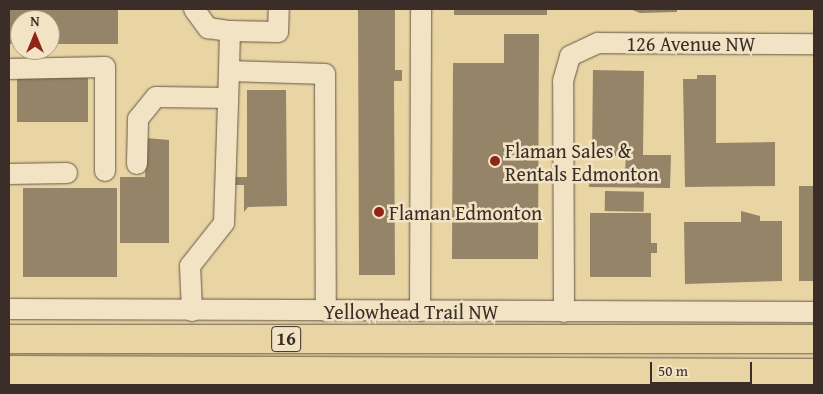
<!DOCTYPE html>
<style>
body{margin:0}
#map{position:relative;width:823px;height:394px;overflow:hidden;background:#e9d4a4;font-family:"Gentium Book Plus",serif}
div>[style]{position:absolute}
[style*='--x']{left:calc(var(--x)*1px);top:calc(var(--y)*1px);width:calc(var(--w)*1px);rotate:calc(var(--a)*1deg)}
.building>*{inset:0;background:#958468;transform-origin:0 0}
.roads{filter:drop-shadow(0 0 1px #665847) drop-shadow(0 0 1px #665847)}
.minor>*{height:20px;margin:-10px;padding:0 10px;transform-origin:10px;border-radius:10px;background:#f1e3c4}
.highway>*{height:28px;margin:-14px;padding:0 14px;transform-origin:14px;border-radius:14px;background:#e9d4a4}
.dots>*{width:14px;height:14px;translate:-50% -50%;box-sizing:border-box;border:2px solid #f1e3c4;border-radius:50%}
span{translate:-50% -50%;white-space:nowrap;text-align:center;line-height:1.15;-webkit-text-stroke:5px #f1e3c4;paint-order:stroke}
.shield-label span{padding:1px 4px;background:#f1e3c4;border:1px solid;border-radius:4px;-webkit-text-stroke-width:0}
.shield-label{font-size:19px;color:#3b2e28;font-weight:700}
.street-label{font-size:20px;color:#3b2e28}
.poi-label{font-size:20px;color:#3b2e28}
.left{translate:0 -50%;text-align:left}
.frame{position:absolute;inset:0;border:10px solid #3b2e28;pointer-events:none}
.north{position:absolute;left:10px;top:10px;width:50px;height:50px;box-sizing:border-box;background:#f1e3c4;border:1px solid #a89b86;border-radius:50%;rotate:0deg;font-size:14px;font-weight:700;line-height:20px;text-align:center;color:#3b2e28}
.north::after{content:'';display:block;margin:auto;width:18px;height:22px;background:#8f2418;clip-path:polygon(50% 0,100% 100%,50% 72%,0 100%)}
.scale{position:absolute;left:650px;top:362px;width:102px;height:22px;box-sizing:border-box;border:2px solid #3b2e28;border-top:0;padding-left:6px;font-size:15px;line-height:18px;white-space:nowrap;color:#3b2e28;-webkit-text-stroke:4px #f1e3c4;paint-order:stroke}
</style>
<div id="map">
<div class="building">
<div style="clip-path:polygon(9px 9px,118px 9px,118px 44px,50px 44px,50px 20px,20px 20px,20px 44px,9px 44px)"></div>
<div style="clip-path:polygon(358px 9px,395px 9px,395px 70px,402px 70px,402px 81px,394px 81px,395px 275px,359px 275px)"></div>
<div style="left:454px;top:9px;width:93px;height:6px"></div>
<div style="clip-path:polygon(630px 9px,677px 9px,677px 12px,640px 13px)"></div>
<div style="clip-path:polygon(504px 34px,539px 34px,538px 259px,452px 259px,453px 63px,504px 63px)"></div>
<div style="clip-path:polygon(593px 70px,644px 71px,643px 155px,671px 155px,670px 188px,589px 187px,590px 171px,625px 171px,626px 156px,592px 156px)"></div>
<div style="clip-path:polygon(697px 75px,716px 75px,716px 143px,775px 142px,775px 186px,685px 187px,683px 79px,697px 79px)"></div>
<div style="left:17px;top:78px;width:71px;height:44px"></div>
<div style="clip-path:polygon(247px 90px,286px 90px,287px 206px,248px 207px,244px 212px,244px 185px,235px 185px,235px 177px,247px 177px)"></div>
<div style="clip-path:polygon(146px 138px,169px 140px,169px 243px,120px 243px,120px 177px,145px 177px)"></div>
<div style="left:799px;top:186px;width:15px;height:95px"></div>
<div style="left:23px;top:188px;width:94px;height:89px"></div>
<div style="left:605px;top:191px;width:39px;height:20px;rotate:1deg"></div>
<div style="clip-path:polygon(741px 211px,760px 216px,760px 221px,782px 221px,782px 281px,685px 284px,684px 222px,741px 222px)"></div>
<div style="clip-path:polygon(590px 213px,651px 213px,651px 243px,657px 243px,657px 253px,651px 253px,651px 277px,590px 277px)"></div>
</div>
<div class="roads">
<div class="minor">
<div style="--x:194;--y:9;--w:24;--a:54"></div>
<div style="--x:208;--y:28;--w:22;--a:8"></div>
<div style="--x:9;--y:69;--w:96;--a:-1.2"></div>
<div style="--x:105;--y:67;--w:104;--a:90"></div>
<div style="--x:229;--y:71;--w:40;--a:-88.6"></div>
<div style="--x:230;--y:31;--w:48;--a:1.2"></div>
<div style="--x:278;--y:32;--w:23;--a:-88"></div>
<div style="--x:137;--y:164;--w:45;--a:-88.7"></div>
<div style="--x:138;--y:119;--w:28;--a:-51"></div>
<div style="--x:156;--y:97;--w:72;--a:0.8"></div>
<div style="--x:9;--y:174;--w:58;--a:-1"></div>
<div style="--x:9;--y:309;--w:805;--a:0.21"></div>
<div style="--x:192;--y:311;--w:45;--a:-92.5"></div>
<div style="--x:190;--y:266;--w:55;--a:-51.7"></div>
<div style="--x:224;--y:223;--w:152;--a:-88.1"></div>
<div style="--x:229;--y:71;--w:96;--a:1.8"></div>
<div style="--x:325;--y:74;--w:237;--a:89.8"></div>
<div style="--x:420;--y:311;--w:302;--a:-89.8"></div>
<div style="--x:564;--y:312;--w:231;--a:-90.2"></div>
<div style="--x:563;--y:81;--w:26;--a:-74"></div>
<div style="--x:570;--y:56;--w:31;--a:-25"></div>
<div style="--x:598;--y:43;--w:216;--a:0.3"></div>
</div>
<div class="highway">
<div style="--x:9;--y:339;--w:805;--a:0"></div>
<div style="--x:9;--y:370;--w:805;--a:0.21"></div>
</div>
</div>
<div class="dots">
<div style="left:495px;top:161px;background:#8f2418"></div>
<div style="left:379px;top:212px;background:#8f2418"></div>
</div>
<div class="shield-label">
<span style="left:286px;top:339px">16</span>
</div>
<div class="street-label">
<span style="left:691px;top:43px">126 Avenue NW</span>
<span style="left:411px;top:311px">Yellowhead Trail NW</span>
</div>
<div class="poi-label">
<span class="left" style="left:505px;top:162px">Flaman Sales &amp;<br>Rentals Edmonton</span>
<span class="left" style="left:389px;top:212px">Flaman Edmonton</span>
</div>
<div class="frame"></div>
<div class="north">N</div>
<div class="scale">50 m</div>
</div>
